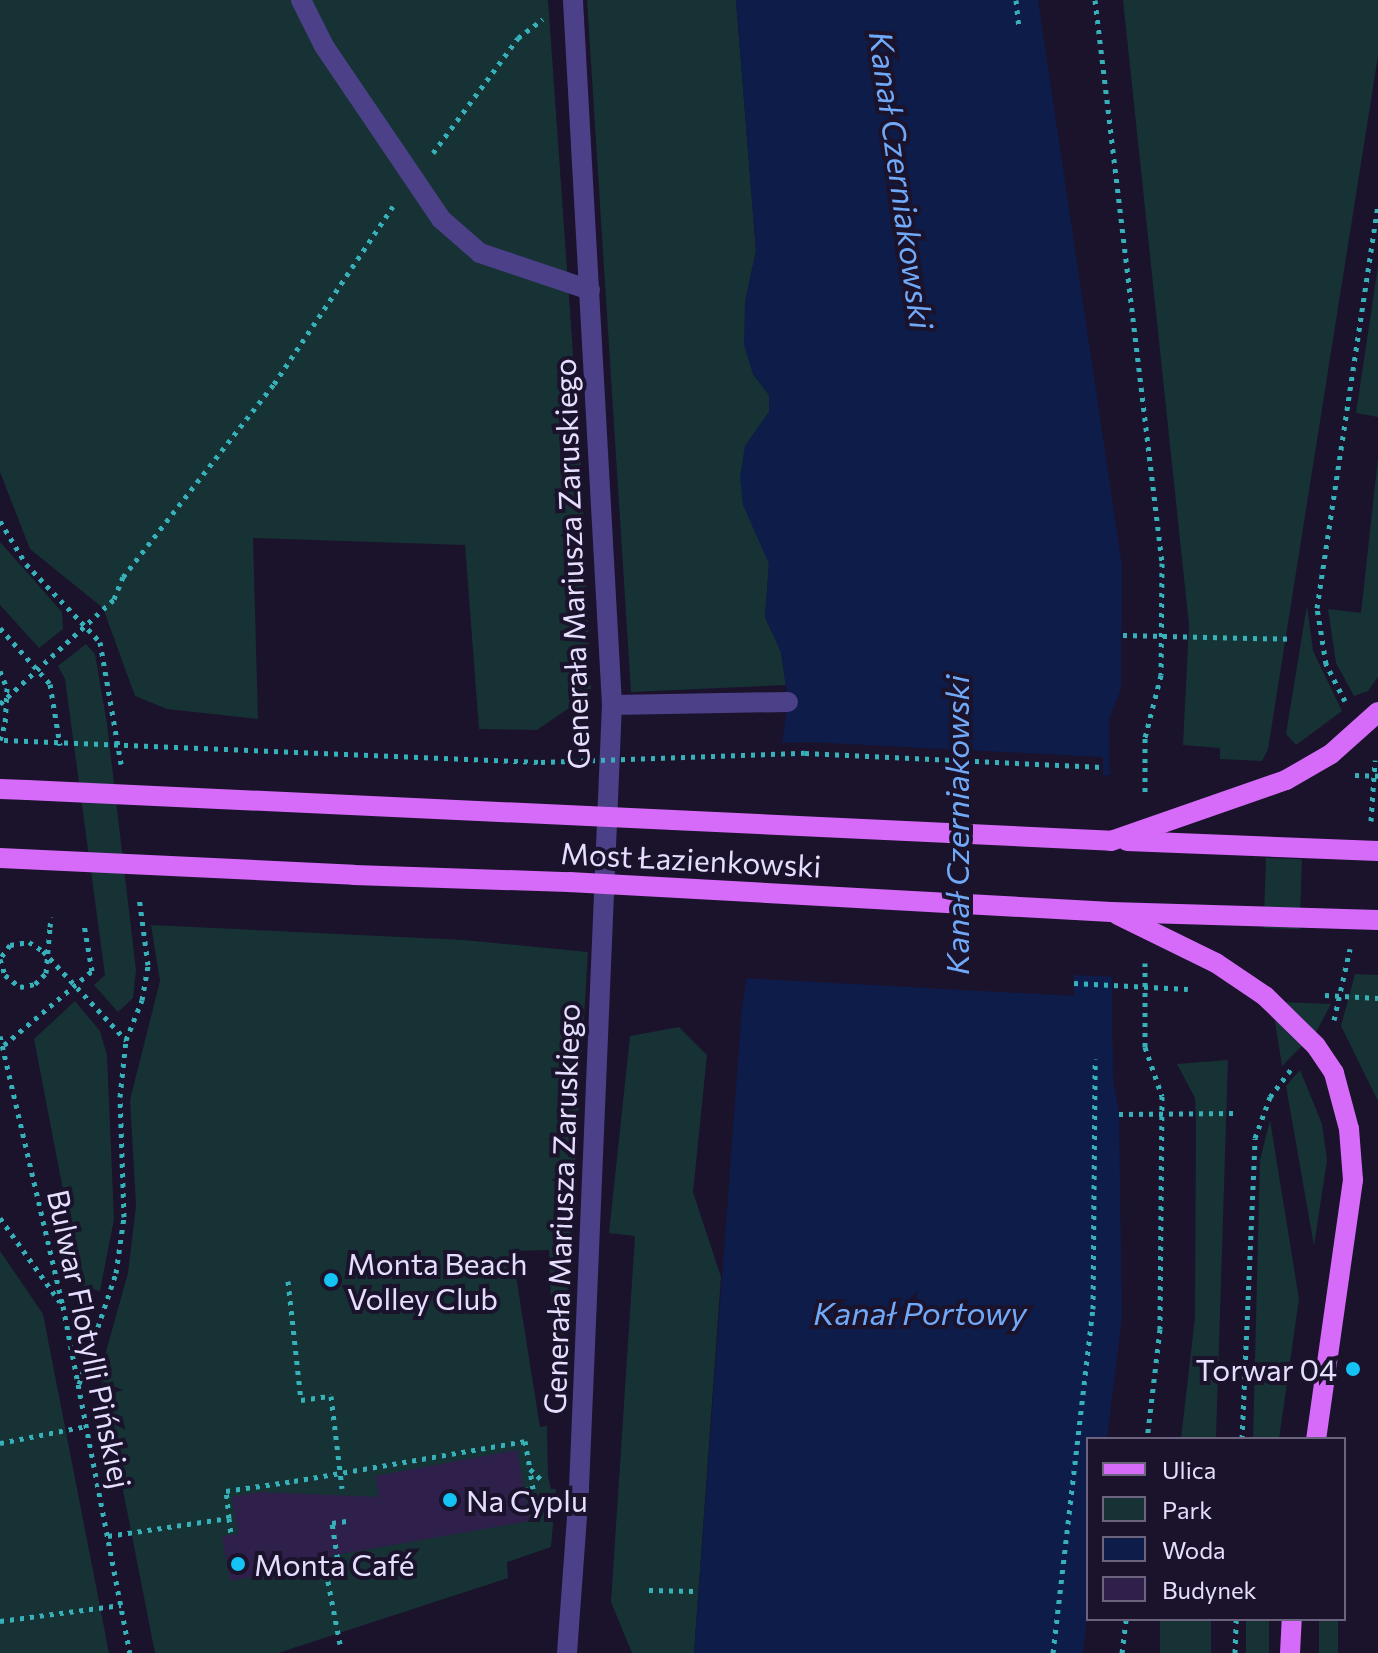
<!DOCTYPE html>
<meta charset="utf-8">
<style>
body{margin:0}
#map{position:relative;width:1378px;height:1653px;overflow:hidden;background:#1a132b;font-family:Commissioner,sans-serif}
div>[style]{position:absolute}
[style*='--x']{left:calc(var(--x)*1px);top:calc(var(--y)*1px);width:calc(var(--w)*1px);rotate:calc(var(--a)*1deg)}
.green>*{inset:0;background:#163235;transform-origin:0 0}
.water>*{inset:0;background:#0e1c49}
.pier>*{inset:0;background:#1a132b}
.building>*{inset:0;background:#2e204b}
.path>*{height:5px;margin-top:-2.5px;transform-origin:0;background:repeating-linear-gradient(90deg,#37b1b9 0 4px,transparent 0 10px)}
.lane>*{height:20px;margin:-10px;padding:0 10px;transform-origin:10px;border-radius:10px;background:#4c4088}
.primary>*{height:20px;margin:-10px;padding:0 10px;transform-origin:10px;border-radius:10px;background:#d56bf8}
.path-bridge>*{height:5px;margin-top:-2.5px;transform-origin:0;background:repeating-linear-gradient(90deg,#37b1b9 0 4px,transparent 0 10px)}
.primary-bridge>*{height:20px;margin:-10px;padding:0 10px;transform-origin:10px;border-radius:10px;background:#d56bf8}
.dots>*{width:22px;height:22px;translate:-50% -50%;box-sizing:border-box;border:4px solid #1a132b;border-radius:50%}
span{translate:-50% -50%;white-space:nowrap;text-align:center;line-height:1.15;-webkit-text-stroke:8px #1a132b;paint-order:stroke}
.street-label{font-size:30px;color:#e6defe}
.poi-label{font-size:30px;color:#e6defe}
.left{translate:0 -50%;text-align:left}
.right{translate:-100% -50%;text-align:right}
.water-label{font-size:32px;color:#71a9f9;font-style:italic}
.legend{position:absolute;left:1086px;top:1437px;width:260px;height:184px;box-sizing:border-box;background:#1a132b;border:2px solid #6c647f;margin:0;padding:10px 14px;list-style:none;font-size:24px;color:#e6defe}
.legend li{display:flex;align-items:center;gap:16px;height:40px}
.legend b{width:40px;border:2px solid #6c647f}
</style>
<div id="map">
<div class="green">
<div style="clip-path:polygon(0 0,548px 0,583px 496px,591px 693px,537px 730px,479px 729px,465px 545px,253px 538px,258px 719px,167px 709px,135px 696px,103px 608px,30px 549px,0 472px)"></div>
<div style="clip-path:polygon(587px 0,736px 0,756px 251px,745px 302px,753px 374px,769px 395px,769px 412px,745px 446px,769px 564px,765px 617px,781px 652px,786px 685px,631px 692px)"></div>
<div style="clip-path:polygon(1123px 0,1378px 0,1378px 56px,1268px 749px,1262px 761px,1220px 759px,1220px 748px,1183px 745px,1189px 625px)"></div>
<div style="clip-path:polygon(1378px 266px,1378px 417px,1356px 413px)"></div>
<div style="clip-path:polygon(1378px 458px,1378px 677px,1368px 691px,1354px 696px,1336px 663px,1328px 609px,1361px 613px)"></div>
<div style="clip-path:polygon(0 542px,62px 612px,63px 629px,39px 648px,0 605px)"></div>
<div style="clip-path:polygon(1307px 605px,1313px 651px,1342px 711px,1296px 745px,1286px 734px)"></div>
<div style="clip-path:polygon(86px 644px,95px 654px,107px 724px,136px 970px,133px 998px,118px 1012px,94px 985px,105px 975px,65px 679px,58px 666px)"></div>
<div style="left:1266px;top:858px;width:36px;height:70px;rotate:2deg"></div>
<div style="clip-path:polygon(151px 925px,464px 940px,588px 952px,563px 1363px,553px 1361px,549px 1250px,512px 1251px,540px 1427px,547px 1426px,548px 1476px,551px 1489px,556px 1489px,551px 1547px,507px 1562px,508px 1578px,278px 1653px,155px 1653px,100px 1373px,128px 1273px,136px 1206px,130px 1100px,160px 981px)"></div>
<div style="clip-path:polygon(1355px 974px,1378px 975px,1378px 1101px,1341px 1026px)"></div>
<div style="clip-path:polygon(75px 1001px,100px 1031px,107px 1055px,114px 1219px,100px 1291px,83px 1294px,34px 1039px)"></div>
<div style="clip-path:polygon(1279px 1002px,1331px 1004px,1316px 1032px,1282px 1066px,1274px 1015px)"></div>
<div style="clip-path:polygon(679px 1027px,707px 1055px,693px 1192px,721px 1277px,694px 1653px,632px 1653px,611px 1602px,635px 1236px,609px 1233px,630px 1036px)"></div>
<div style="clip-path:polygon(1228px 1060px,1216px 1439px,1181px 1439px,1195px 1317px,1196px 1120px,1195px 1098px,1177px 1064px)"></div>
<div style="clip-path:polygon(1300px 1070px,1322px 1124px,1327px 1160px,1314px 1246px,1286px 1086px)"></div>
<div style="clip-path:polygon(1270px 1120px,1299px 1299px,1279px 1439px,1253px 1439px,1260px 1160px)"></div>
<div style="clip-path:polygon(0 1251px,43px 1314px,109px 1653px,0 1653px)"></div>
<div style="left:1160px;top:1619px;width:51px;height:34px"></div>
<div style="left:1246px;top:1619px;width:23px;height:34px"></div>
<div style="left:1319px;top:1619px;width:19px;height:34px"></div>
</div>
<div class="water">
<div style="clip-path:polygon(736px 0,1038px 0,1122px 566px,1121px 689px,1109px 719px,1113px 1079px,1119px 1114px,1122px 1317px,1107px 1439px,1088px 1439px,1088px 1607px,1083px 1653px,694px 1653px,742px 1008px,788px 702px,781px 652px,765px 617px,769px 564px,743px 505px,740px 477px,745px 446px,769px 412px,769px 395px,753px 374px,744px 345px,745px 302px,756px 251px)"></div>
</div>
<div class="pier">
<div style="clip-path:polygon(809px 742px,1103px 757px,1103px 775px,1114px 776px,1116px 977px,1074px 975px,1074px 996px,742px 978px,778px 743px)"></div>
</div>
<div class="building">
<div style="clip-path:polygon(517px 1450px,530px 1521px,284px 1564px,285px 1571px,230px 1581px,222px 1536px,238px 1534px,232px 1497px,261px 1492px,379px 1497px,375px 1476px)"></div>
</div>
<div class="path">
<div style="--x:1016;--y:0;--w:27;--a:84"></div>
<div style="--x:1095;--y:0;--w:567;--a:83.21"></div>
<div style="--x:1162;--y:563;--w:112;--a:90.5"></div>
<div style="--x:1161;--y:675;--w:65;--a:104.3"></div>
<div style="--x:1145;--y:738;--w:55;--a:90"></div>
<div style="--x:433;--y:153;--w:143;--a:-53.5"></div>
<div style="--x:518;--y:38;--w:31;--a:-37"></div>
<div style="--x:0;--y:521;--w:50;--a:58.8"></div>
<div style="--x:26;--y:564;--w:108;--a:46.5"></div>
<div style="--x:100;--y:642;--w:124;--a:80.2"></div>
<div style="--x:0;--y:628;--w:75;--a:48.2"></div>
<div style="--x:50;--y:684;--w:62;--a:80.7"></div>
<div style="--x:1123;--y:635;--w:170;--a:1.3"></div>
<div style="--x:1345;--y:701;--w:42;--a:-117.2"></div>
<div style="--x:1326;--y:664;--w:57;--a:-99.1"></div>
<div style="--x:1317;--y:608;--w:406;--a:-81.4"></div>
<div style="--x:0;--y:704;--w:155;--a:-42.6"></div>
<div style="--x:114;--y:599;--w:24;--a:-68"></div>
<div style="--x:123;--y:577;--w:245;--a:-52"></div>
<div style="--x:274;--y:384;--w:214;--a:-56.2"></div>
<div style="--x:0;--y:740;--w:17;--a:-73"></div>
<div style="--x:1371;--y:821;--w:61;--a:-86.2"></div>
<div style="--x:50;--y:927;--w:10;--a:-84"></div>
<div style="--x:10;--y:945;--w:19;--a:-9"></div>
<div style="--x:29;--y:942;--w:17;--a:33"></div>
<div style="--x:43;--y:951;--w:122;--a:47"></div>
<div style="--x:1145;--y:963;--w:84;--a:90"></div>
<div style="--x:1145;--y:1047;--w:52;--a:70.9"></div>
<div style="--x:1162;--y:1096;--w:233;--a:90.5"></div>
<div style="--x:1160;--y:1329;--w:111;--a:96.7"></div>
<div style="--x:1334;--y:1020;--w:73;--a:-77.3"></div>
<div style="--x:0;--y:1036;--w:277;--a:76.9"></div>
<div style="--x:63;--y:1306;--w:353;--a:79.1"></div>
<div style="--x:4;--y:1045;--w:115;--a:-40.1"></div>
<div style="--x:92;--y:971;--w:48;--a:-99.7"></div>
<div style="--x:1119;--y:1114;--w:120;--a:-0.5"></div>
<div style="--x:0;--y:1218;--w:103;--a:54.5"></div>
<div style="--x:288;--y:1281;--w:120;--a:83.8"></div>
<div style="--x:301;--y:1400;--w:30;--a:-8"></div>
<div style="--x:331;--y:1396;--w:93;--a:83.2"></div>
<div style="--x:79;--y:1384;--w:117;--a:-71.6"></div>
<div style="--x:116;--y:1273;--w:57;--a:-81.9"></div>
<div style="--x:124;--y:1217;--w:120;--a:-91.9"></div>
<div style="--x:120;--y:1097;--w:57;--a:-84"></div>
<div style="--x:126;--y:1040;--w:43;--a:-68.2"></div>
<div style="--x:142;--y:1000;--w:36;--a:-80"></div>
<div style="--x:148;--y:965;--w:69;--a:-97.5"></div>
<div style="--x:1242;--y:1439;--w:301;--a:-87.5"></div>
<div style="--x:1255;--y:1138;--w:44;--a:-69.9"></div>
<div style="--x:1270;--y:1097;--w:38;--a:-53"></div>
<div style="--x:0;--y:1443;--w:89;--a:-11.1"></div>
<div style="--x:294;--y:1481;--w:234;--a:-9.8"></div>
<div style="--x:525;--y:1441;--w:28;--a:80"></div>
<div style="--x:524;--y:1490;--w:9;--a:-6"></div>
<div style="--x:533;--y:1489;--w:20;--a:-99"></div>
<div style="--x:530;--y:1469;--w:19;--a:43"></div>
<div style="--x:108;--y:1536;--w:122;--a:-8.5"></div>
<div style="--x:229;--y:1518;--w:17;--a:83"></div>
<div style="--x:649;--y:1590;--w:45;--a:1.3"></div>
<div style="--x:0;--y:1621;--w:122;--a:-7.5"></div>
<div style="--x:340;--y:1644;--w:74;--a:-100.9"></div>
<div style="--x:326;--y:1571;--w:13;--a:-13"></div>
<div style="--x:339;--y:1568;--w:46;--a:-98.8"></div>
<div style="--x:332;--y:1523;--w:15;--a:-8"></div>
<div style="--x:1053;--y:1653;--w:346;--a:-83.4"></div>
<div style="--x:1093;--y:1309;--w:250;--a:-89.5"></div>
<div style="--x:1122;--y:1653;--w:34;--a:-83"></div>
<div style="--x:1235;--y:1653;--w:34;--a:-88"></div>
</div>
<div class="lane">
<div style="--x:301;--y:0;--w:51;--a:63.4"></div>
<div style="--x:324;--y:46;--w:209;--a:55.9"></div>
<div style="--x:441;--y:219;--w:52;--a:41.1"></div>
<div style="--x:480;--y:253;--w:116;--a:18.6"></div>
<div style="--x:612;--y:705;--w:176;--a:-1"></div>
<div style="--x:567;--y:1653;--w:165;--a:-85.8"></div>
<div style="--x:579;--y:1488;--w:784;--a:-87.59"></div>
<div style="--x:612;--y:705;--w:706;--a:-93.17"></div>
</div>
<div class="primary">
<div style="--x:0;--y:789;--w:27;--a:2"></div>
<div style="--x:673;--y:820;--w:439;--a:2.7"></div>
<div style="--x:354;--y:875;--w:215;--a:1.9"></div>
<div style="--x:1290;--y:1653;--w:34;--a:-87"></div>
</div>
<div class="path-bridge">
<div style="--x:0;--y:671;--w:18;--a:68"></div>
<div style="--x:7;--y:688;--w:36;--a:93"></div>
<div style="--x:4;--y:740;--w:537;--a:2.35"></div>
<div style="--x:541;--y:762;--w:264;--a:-2"></div>
<div style="--x:805;--y:753;--w:298;--a:2.7"></div>
<div style="--x:1355;--y:775;--w:23;--a:2"></div>
<div style="--x:10;--y:945;--w:17;--a:126"></div>
<div style="--x:0;--y:959;--w:17;--a:73"></div>
<div style="--x:5;--y:975;--w:19;--a:39"></div>
<div style="--x:20;--y:987;--w:15;--a:-11"></div>
<div style="--x:35;--y:984;--w:16;--a:-45"></div>
<div style="--x:46;--y:973;--w:46;--a:-85"></div>
<div style="--x:1074;--y:983;--w:114;--a:3"></div>
<div style="--x:1325;--y:995;--w:53;--a:3.2"></div>
<div style="--x:229;--y:1518;--w:27;--a:-96"></div>
<div style="--x:226;--y:1491;--w:69;--a:-8.4"></div>
</div>
<div class="primary-bridge">
<div style="--x:27;--y:790;--w:647;--a:2.66"></div>
<div style="--x:1111;--y:841;--w:185;--a:-19.2"></div>
<div style="--x:1286;--y:780;--w:52;--a:-30"></div>
<div style="--x:1331;--y:754;--w:63;--a:-41.8"></div>
<div style="--x:1127;--y:841;--w:251;--a:2.3"></div>
<div style="--x:0;--y:858;--w:354;--a:2.7"></div>
<div style="--x:569;--y:882;--w:543;--a:3.17"></div>
<div style="--x:1111;--y:912;--w:267;--a:1.7"></div>
<div style="--x:1118;--y:915;--w:109;--a:26.1"></div>
<div style="--x:1216;--y:963;--w:59;--a:34"></div>
<div style="--x:1265;--y:996;--w:71;--a:44.4"></div>
<div style="--x:1316;--y:1046;--w:32;--a:56"></div>
<div style="--x:1334;--y:1073;--w:58;--a:75"></div>
<div style="--x:1349;--y:1129;--w:51;--a:85.5"></div>
<div style="--x:1353;--y:1180;--w:262;--a:98.1"></div>
</div>
<div class="dots">
<div style="left:331px;top:1280px;background:#14c2f4"></div>
<div style="left:1353px;top:1369px;background:#14c2f4"></div>
<div style="left:450px;top:1500px;background:#14c2f4"></div>
<div style="left:238px;top:1564px;background:#14c2f4"></div>
</div>
<div class="street-label">
<span style="left:571px;top:564px;rotate:-92deg">Generała Mariusza Zaruskiego</span>
<span style="left:691px;top:859px;rotate:3deg">Most Łazienkowski</span>
<span style="left:561px;top:1209px;rotate:-88deg">Generała Mariusza Zaruskiego</span>
<span style="left:90px;top:1339px;rotate:78deg">Bulwar Flotylli Pińskiej</span>
</div>
<div class="poi-label">
<span class="left" style="left:347px;top:1280px">Monta Beach<br>Volley Club</span>
<span class="right" style="left:1337px;top:1369px">Torwar 04</span>
<span class="left" style="left:466px;top:1500px">Na Cyplu</span>
<span class="left" style="left:254px;top:1564px">Monta Café</span>
</div>
<div class="water-label">
<span style="left:902px;top:180px;rotate:82deg">Kanał Czerniakowski</span>
<span style="left:956px;top:825px;rotate:-90deg">Kanał Czerniakowski</span>
<span style="left:920px;top:1312px">Kanał Portowy</span>
</div>
<ul class="legend">
<li><b style="height:10px;background:#d56bf8"></b>Ulica</li>
<li><b style="height:22px;background:#163235"></b>Park</li>
<li><b style="height:22px;background:#0e1c49"></b>Woda</li>
<li><b style="height:22px;background:#2e204b"></b>Budynek</li>
</ul>
</div>
